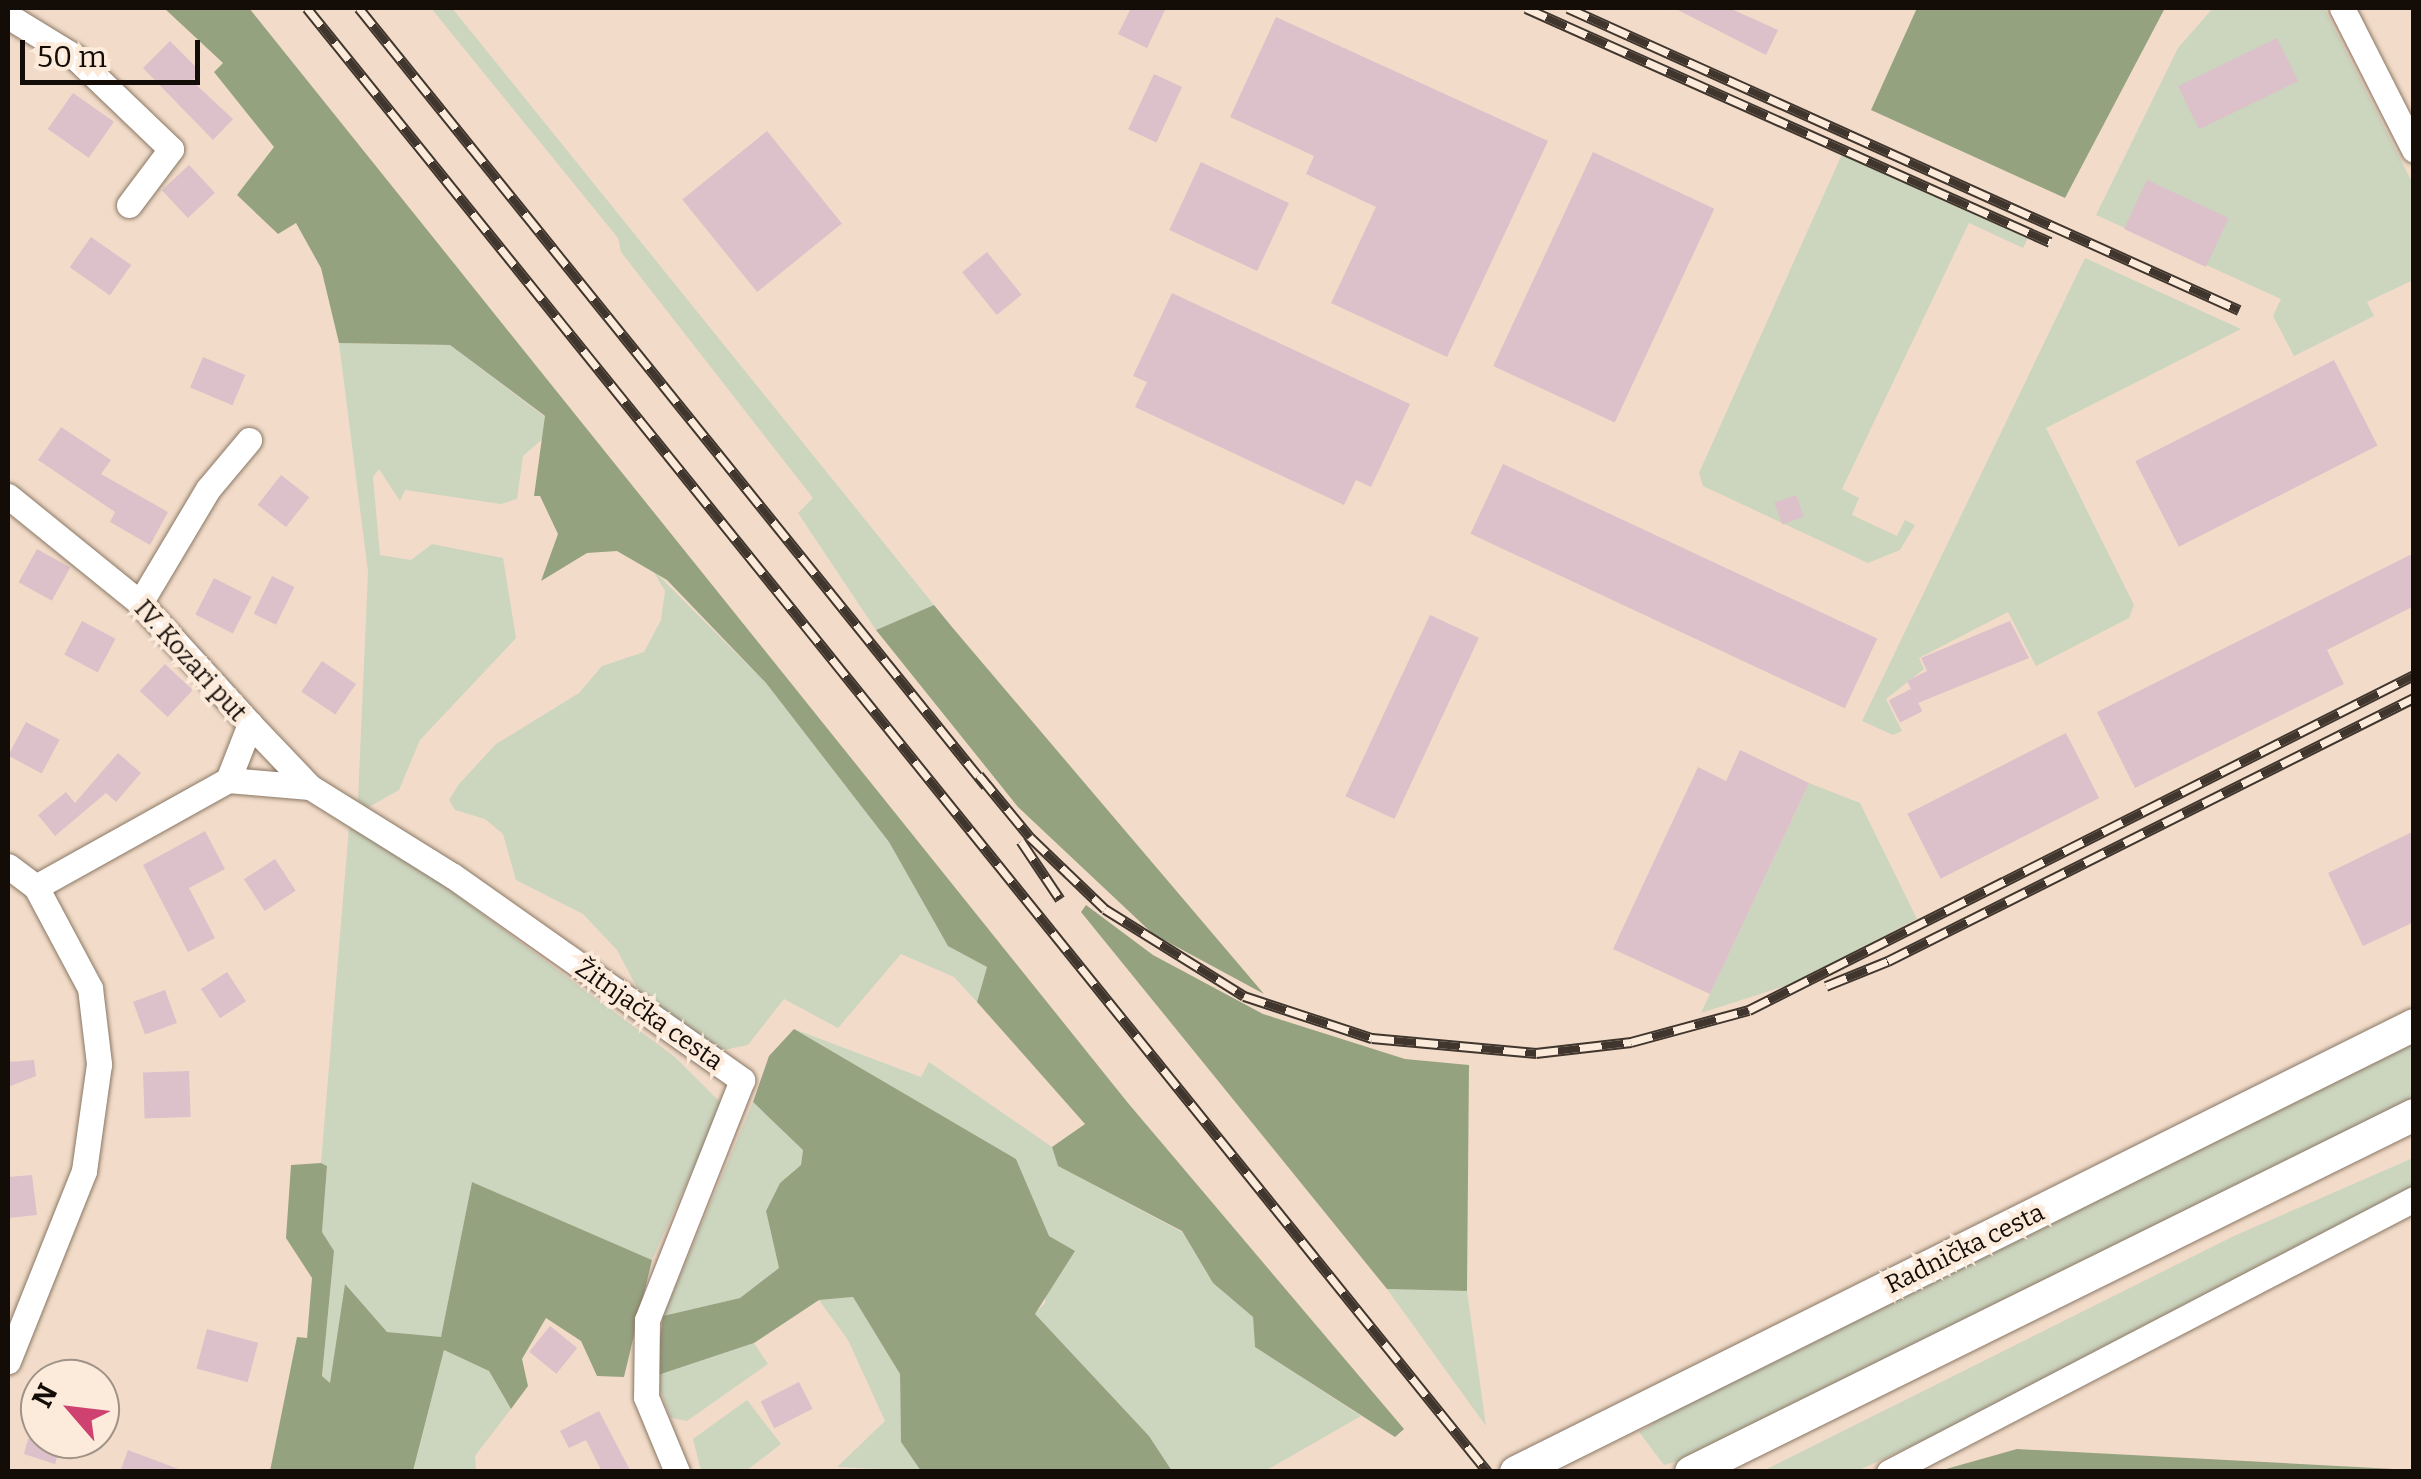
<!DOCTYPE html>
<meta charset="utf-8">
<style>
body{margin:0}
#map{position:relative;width:2421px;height:1479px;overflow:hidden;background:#f2dcc9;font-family:Bitter,serif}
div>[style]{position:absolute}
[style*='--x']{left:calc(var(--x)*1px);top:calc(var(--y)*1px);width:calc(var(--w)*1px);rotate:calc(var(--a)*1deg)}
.green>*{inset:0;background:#ccd5be}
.forest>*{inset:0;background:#95a280}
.building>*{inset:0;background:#dcc0ca;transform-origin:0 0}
.roads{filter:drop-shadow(0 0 2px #8a7766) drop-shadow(0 0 2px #8a7766)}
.minor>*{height:25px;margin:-12.5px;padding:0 12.5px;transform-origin:12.5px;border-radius:12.5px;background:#fff}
.major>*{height:32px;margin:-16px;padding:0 16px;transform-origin:16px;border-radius:16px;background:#fff}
.rail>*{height:11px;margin-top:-5.5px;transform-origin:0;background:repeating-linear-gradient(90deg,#fceadb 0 22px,#40362d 0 44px);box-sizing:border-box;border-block:2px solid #40362d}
span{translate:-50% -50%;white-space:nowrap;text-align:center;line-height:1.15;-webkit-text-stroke:8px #fceadb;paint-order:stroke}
.street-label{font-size:25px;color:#140d07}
.frame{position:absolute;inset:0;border:10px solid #140d07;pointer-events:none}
.north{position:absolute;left:20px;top:1359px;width:100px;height:100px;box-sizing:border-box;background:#fceadb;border:2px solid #9f9286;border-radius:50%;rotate:298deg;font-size:28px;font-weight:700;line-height:40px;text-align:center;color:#140d07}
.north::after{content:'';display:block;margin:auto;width:35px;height:45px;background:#ce4170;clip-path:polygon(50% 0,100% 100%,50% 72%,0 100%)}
.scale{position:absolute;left:20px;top:40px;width:180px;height:45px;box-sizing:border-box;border:5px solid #140d07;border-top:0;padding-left:12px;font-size:30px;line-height:35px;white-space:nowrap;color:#140d07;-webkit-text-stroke:8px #fceadb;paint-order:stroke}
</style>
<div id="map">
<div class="green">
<div style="clip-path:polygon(431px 8px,452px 8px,934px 605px,876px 630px,798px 513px,813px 498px,621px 252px,618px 238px)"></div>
<div style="clip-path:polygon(2213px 8px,2324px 8px,2413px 184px,2413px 280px,2367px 302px,2374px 316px,2294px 356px,2273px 316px,2281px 299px,2096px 215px,2178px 48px)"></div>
<div style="clip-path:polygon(1843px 152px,2028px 238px,2023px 248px,1969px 223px,1842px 489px,1859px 498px,1852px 515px,1897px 536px,1905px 520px,1915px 525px,1900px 550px,1868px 563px,1703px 486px,1699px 473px)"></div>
<div style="clip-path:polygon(2085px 258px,2241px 329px,2046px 428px,2134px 605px,2129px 618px,2036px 666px,2008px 612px,1919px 658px,1924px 669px,1886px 699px,1902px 731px,1893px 735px,1862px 721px)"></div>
<div style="clip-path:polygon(339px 343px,450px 345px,545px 417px,546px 436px,523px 456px,517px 499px,501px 504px,405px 490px,400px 501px,379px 469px,373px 477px,380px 555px,411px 560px,432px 544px,503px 558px,516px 638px,420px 740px,399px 790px,367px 808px,358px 800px,368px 572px)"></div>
<div style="clip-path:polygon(652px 569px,766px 683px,889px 842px,948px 945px,987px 967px,977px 1002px,954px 977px,901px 954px,838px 1028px,784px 999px,748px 1045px,719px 1051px,642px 997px,617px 950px,583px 914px,516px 880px,503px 834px,485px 819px,455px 810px,449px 800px,459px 784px,496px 744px,579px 693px,602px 666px,644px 652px,661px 620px,665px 591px)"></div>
<div style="clip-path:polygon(1809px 783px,1860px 803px,1917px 919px,1791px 984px,1701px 1013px)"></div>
<div style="clip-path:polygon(349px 827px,412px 862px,675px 1057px,722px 1104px,652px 1260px,472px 1182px,441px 1338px,386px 1332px,345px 1285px,331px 1384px,322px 1376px,334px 1252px,322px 1232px,327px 1166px,321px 1163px)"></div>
<div style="clip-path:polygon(794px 1029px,921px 1077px,929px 1062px,1052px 1147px,1058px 1166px,1182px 1232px,1213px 1283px,1253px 1317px,1255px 1347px,1361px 1416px,1265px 1471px,1172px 1471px,1149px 1436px,1034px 1314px,1045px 1303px,1049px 1237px,1016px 1159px)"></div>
<div style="clip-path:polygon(2413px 1040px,2413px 1099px,1682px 1460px,1664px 1465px,1639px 1432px,1653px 1424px,1649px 1418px)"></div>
<div style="clip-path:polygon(753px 1102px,803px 1149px,801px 1165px,780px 1183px,766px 1211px,779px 1268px,740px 1298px,663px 1316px)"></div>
<div style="clip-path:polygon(2413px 1158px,2413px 1186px,1978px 1415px,1857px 1471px,1761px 1472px,2234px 1236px)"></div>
<div style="clip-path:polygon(1387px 1289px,1467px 1291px,1486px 1426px)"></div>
<div style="clip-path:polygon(853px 1297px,900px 1374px,901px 1442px,921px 1471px,837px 1467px,885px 1421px,848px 1340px,819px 1300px)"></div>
<div style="clip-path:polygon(754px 1343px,768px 1364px,687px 1421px,671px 1418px,655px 1376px)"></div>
<div style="clip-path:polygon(444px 1350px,489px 1371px,511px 1409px,475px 1456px,476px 1471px,413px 1472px)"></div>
<div style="clip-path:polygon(747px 1400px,781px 1444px,746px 1471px,701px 1471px,693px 1439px)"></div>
</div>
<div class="forest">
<div style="clip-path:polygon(164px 8px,249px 8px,1128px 1103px,1404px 1429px,1395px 1437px,1255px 1347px,1253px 1317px,1213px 1283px,1182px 1231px,1058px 1166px,1052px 1147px,1085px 1124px,977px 1002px,987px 967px,948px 946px,889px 842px,766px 683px,667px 580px,617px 551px,587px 553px,541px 581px,558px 534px,540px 496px,534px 496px,545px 416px,450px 345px,339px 343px,321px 268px,296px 223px,278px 234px,237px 195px,274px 147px,214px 72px,223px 63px)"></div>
<div style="clip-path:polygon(1917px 8px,2165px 8px,2065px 198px,1871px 110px)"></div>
<div style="clip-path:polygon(934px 605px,952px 627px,1264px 994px,1153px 934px,1018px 807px,876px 630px)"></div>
<div style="clip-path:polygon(1086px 905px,1153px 955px,1263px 1014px,1405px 1059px,1469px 1065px,1467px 1291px,1387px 1289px,1081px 912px)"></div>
<div style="clip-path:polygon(794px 1029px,1016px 1159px,1049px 1236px,1075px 1251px,1035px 1314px,1149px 1436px,1172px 1471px,921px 1471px,901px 1442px,900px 1374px,853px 1297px,819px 1300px,754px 1343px,655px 1376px,663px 1316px,740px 1298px,779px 1268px,766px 1211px,780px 1183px,801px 1165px,803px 1150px,753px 1102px,769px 1056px)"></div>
<div style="clip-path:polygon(321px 1163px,327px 1166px,322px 1232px,334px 1251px,322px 1376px,330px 1383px,345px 1284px,387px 1332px,441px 1337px,472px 1182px,652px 1260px,624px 1377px,597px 1376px,581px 1341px,546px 1318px,522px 1359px,528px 1386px,511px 1409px,489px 1371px,444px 1350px,413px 1471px,270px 1471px,297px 1337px,307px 1338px,312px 1278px,286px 1238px,291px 1165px)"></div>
<div style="clip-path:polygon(2017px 1449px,2413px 1470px,2413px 1471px,1939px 1471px)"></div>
</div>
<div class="building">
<div style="clip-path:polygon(1131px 8px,1166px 8px,1147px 48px,1118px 34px)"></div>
<div style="clip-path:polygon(1674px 8px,1729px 8px,1778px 30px,1766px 55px)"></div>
<div style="clip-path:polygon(1276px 17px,1548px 141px,1447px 357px,1331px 303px,1376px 207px,1306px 174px,1314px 156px,1230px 117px)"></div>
<div style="left:2277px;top:38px;width:48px;height:110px;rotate:64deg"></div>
<div style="clip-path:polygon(170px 41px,201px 72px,192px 81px,233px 119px,213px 140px,143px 68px)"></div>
<div style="left:1154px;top:74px;width:31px;height:61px;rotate:25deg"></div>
<div style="left:73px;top:93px;width:50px;height:44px;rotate:35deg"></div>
<div style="left:767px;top:131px;width:119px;height:109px;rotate:51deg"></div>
<div style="left:1593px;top:152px;width:134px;height:236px;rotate:25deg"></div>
<div style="left:1201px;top:162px;width:97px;height:75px;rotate:25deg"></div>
<div style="left:189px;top:165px;width:38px;height:37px;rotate:47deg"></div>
<div style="left:2147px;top:180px;width:90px;height:54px;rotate:25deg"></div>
<div style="left:91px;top:237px;width:49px;height:37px;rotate:35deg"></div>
<div style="left:987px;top:252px;width:55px;height:32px;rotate:51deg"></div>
<div style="clip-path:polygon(1172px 293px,1410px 404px,1371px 487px,1356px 480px,1344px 505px,1135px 407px,1147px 382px,1133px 376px)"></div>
<div style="left:203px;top:357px;width:46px;height:33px;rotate:23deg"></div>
<div style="left:2334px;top:360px;width:96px;height:223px;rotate:63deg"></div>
<div style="clip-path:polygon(61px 427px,111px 460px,101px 474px,168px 512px,150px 545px,110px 522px,115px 512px,38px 460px)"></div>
<div style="left:1503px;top:464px;width:413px;height:77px;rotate:25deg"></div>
<div style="left:281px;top:475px;width:36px;height:38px;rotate:38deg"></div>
<div style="left:1796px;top:495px;width:23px;height:23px;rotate:70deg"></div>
<div style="left:37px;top:549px;width:38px;height:38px;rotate:29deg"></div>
<div style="clip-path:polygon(2414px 553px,2414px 606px,2327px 650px,2344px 684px,2135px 788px,2097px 712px)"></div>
<div style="left:272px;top:576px;width:25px;height:42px;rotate:26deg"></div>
<div style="left:214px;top:578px;width:42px;height:41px;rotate:27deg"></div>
<div style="left:1430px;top:615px;width:54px;height:200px;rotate:25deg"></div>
<div style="left:82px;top:621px;width:38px;height:38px;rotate:28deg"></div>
<div style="clip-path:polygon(2010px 621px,2029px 658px,1918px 703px,1907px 681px,1927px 671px,1921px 658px)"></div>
<div style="left:322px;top:661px;width:41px;height:37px;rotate:34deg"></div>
<div style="left:165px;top:664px;width:38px;height:37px;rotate:43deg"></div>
<div style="left:1911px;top:689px;width:25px;height:25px;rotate:63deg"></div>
<div style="left:26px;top:722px;width:38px;height:38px;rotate:28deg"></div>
<div style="left:2066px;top:733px;width:73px;height:178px;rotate:63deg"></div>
<div style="clip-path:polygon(1740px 750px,1809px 783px,1710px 994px,1613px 949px,1698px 767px,1726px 781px)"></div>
<div style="clip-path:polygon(118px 753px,141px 773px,116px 802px,106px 793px,55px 836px,38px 815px,66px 792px,75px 803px)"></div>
<div style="clip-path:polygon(205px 831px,225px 869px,189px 888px,215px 938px,188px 952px,143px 865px)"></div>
<div style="clip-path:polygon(2414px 831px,2414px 922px,2363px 946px,2328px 873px)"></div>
<div style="left:275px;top:859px;width:38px;height:37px;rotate:57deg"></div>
<div style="left:227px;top:972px;width:35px;height:31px;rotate:57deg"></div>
<div style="left:165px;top:990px;width:35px;height:34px;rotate:70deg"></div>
<div style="clip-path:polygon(34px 1060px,36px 1076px,8px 1087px,8px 1062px)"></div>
<div style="left:189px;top:1071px;width:46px;height:46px;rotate:88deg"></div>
<div style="clip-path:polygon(32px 1175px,37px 1215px,8px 1218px,8px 1177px)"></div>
<div style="left:550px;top:1326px;width:35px;height:33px;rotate:39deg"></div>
<div style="left:207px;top:1329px;width:53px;height:41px;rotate:15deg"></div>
<div style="left:799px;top:1382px;width:30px;height:43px;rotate:63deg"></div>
<div style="clip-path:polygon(599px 1411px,631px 1472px,602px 1472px,586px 1440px,569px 1448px,560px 1431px)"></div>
<div style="clip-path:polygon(28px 1439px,63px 1439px,55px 1464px,24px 1454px)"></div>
<div style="clip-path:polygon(128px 1450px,181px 1470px,181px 1472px,120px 1472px)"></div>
</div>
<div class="roads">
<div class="minor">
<div style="--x:2342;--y:8;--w:159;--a:63.1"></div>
<div style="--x:8;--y:16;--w:79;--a:31.5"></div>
<div style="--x:75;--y:57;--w:133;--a:43.8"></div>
<div style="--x:171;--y:149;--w:70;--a:126.9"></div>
<div style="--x:8;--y:496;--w:170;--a:39"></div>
<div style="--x:140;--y:603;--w:164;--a:47.7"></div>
<div style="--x:250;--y:724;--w:60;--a:111.4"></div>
<div style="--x:228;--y:780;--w:220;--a:150.9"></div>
<div style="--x:140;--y:603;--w:133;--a:-59.2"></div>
<div style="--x:208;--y:489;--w:64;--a:-50.1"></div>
<div style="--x:228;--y:780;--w:82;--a:4.9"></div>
<div style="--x:310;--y:787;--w:87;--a:-133.6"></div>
<div style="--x:310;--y:787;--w:168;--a:31.9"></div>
<div style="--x:453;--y:876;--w:354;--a:35.2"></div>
<div style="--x:742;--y:1080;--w:258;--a:111.6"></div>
<div style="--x:647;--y:1320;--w:77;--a:90.7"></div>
<div style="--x:646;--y:1397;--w:81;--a:67.5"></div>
<div style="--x:8;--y:866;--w:35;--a:37"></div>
<div style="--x:36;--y:887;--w:115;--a:61.9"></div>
<div style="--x:90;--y:988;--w:77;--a:83.2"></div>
<div style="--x:99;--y:1064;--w:108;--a:98"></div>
<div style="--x:84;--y:1171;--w:205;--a:111.8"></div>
<div style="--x:1889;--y:1472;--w:592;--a:-27.47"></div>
</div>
<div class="major">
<div style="--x:1516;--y:1472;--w:1003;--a:-26.46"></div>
<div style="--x:1691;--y:1472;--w:806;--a:-26.28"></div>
</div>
</div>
<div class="rail">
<div style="--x:307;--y:8;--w:1881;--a:51.11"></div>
<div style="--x:359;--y:8;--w:999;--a:51.13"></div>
<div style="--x:1526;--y:8;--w:574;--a:24.06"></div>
<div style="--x:1568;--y:8;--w:736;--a:24.23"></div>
<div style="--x:979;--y:775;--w:80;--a:50.6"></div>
<div style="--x:1030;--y:837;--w:104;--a:43.8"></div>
<div style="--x:1105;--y:909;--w:164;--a:32"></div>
<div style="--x:1244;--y:996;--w:135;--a:18.2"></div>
<div style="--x:1372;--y:1038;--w:165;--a:5.2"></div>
<div style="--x:1536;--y:1053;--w:96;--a:-6.6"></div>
<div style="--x:1631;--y:1042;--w:122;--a:-15.2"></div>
<div style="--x:1749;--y:1010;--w:745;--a:-26.74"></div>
<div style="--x:1021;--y:841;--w:70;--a:56.1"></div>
<div style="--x:1826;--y:986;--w:67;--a:-22"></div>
<div style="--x:1888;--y:961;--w:588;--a:-26.57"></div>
</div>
<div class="street-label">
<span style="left:190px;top:661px;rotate:48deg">IV. Kozari put</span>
<span style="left:649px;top:1015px;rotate:35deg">Žitnjačka cesta</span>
<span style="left:1965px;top:1249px;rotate:-26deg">Radnička cesta</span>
</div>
<div class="frame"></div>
<div class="north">N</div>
<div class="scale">50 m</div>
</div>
